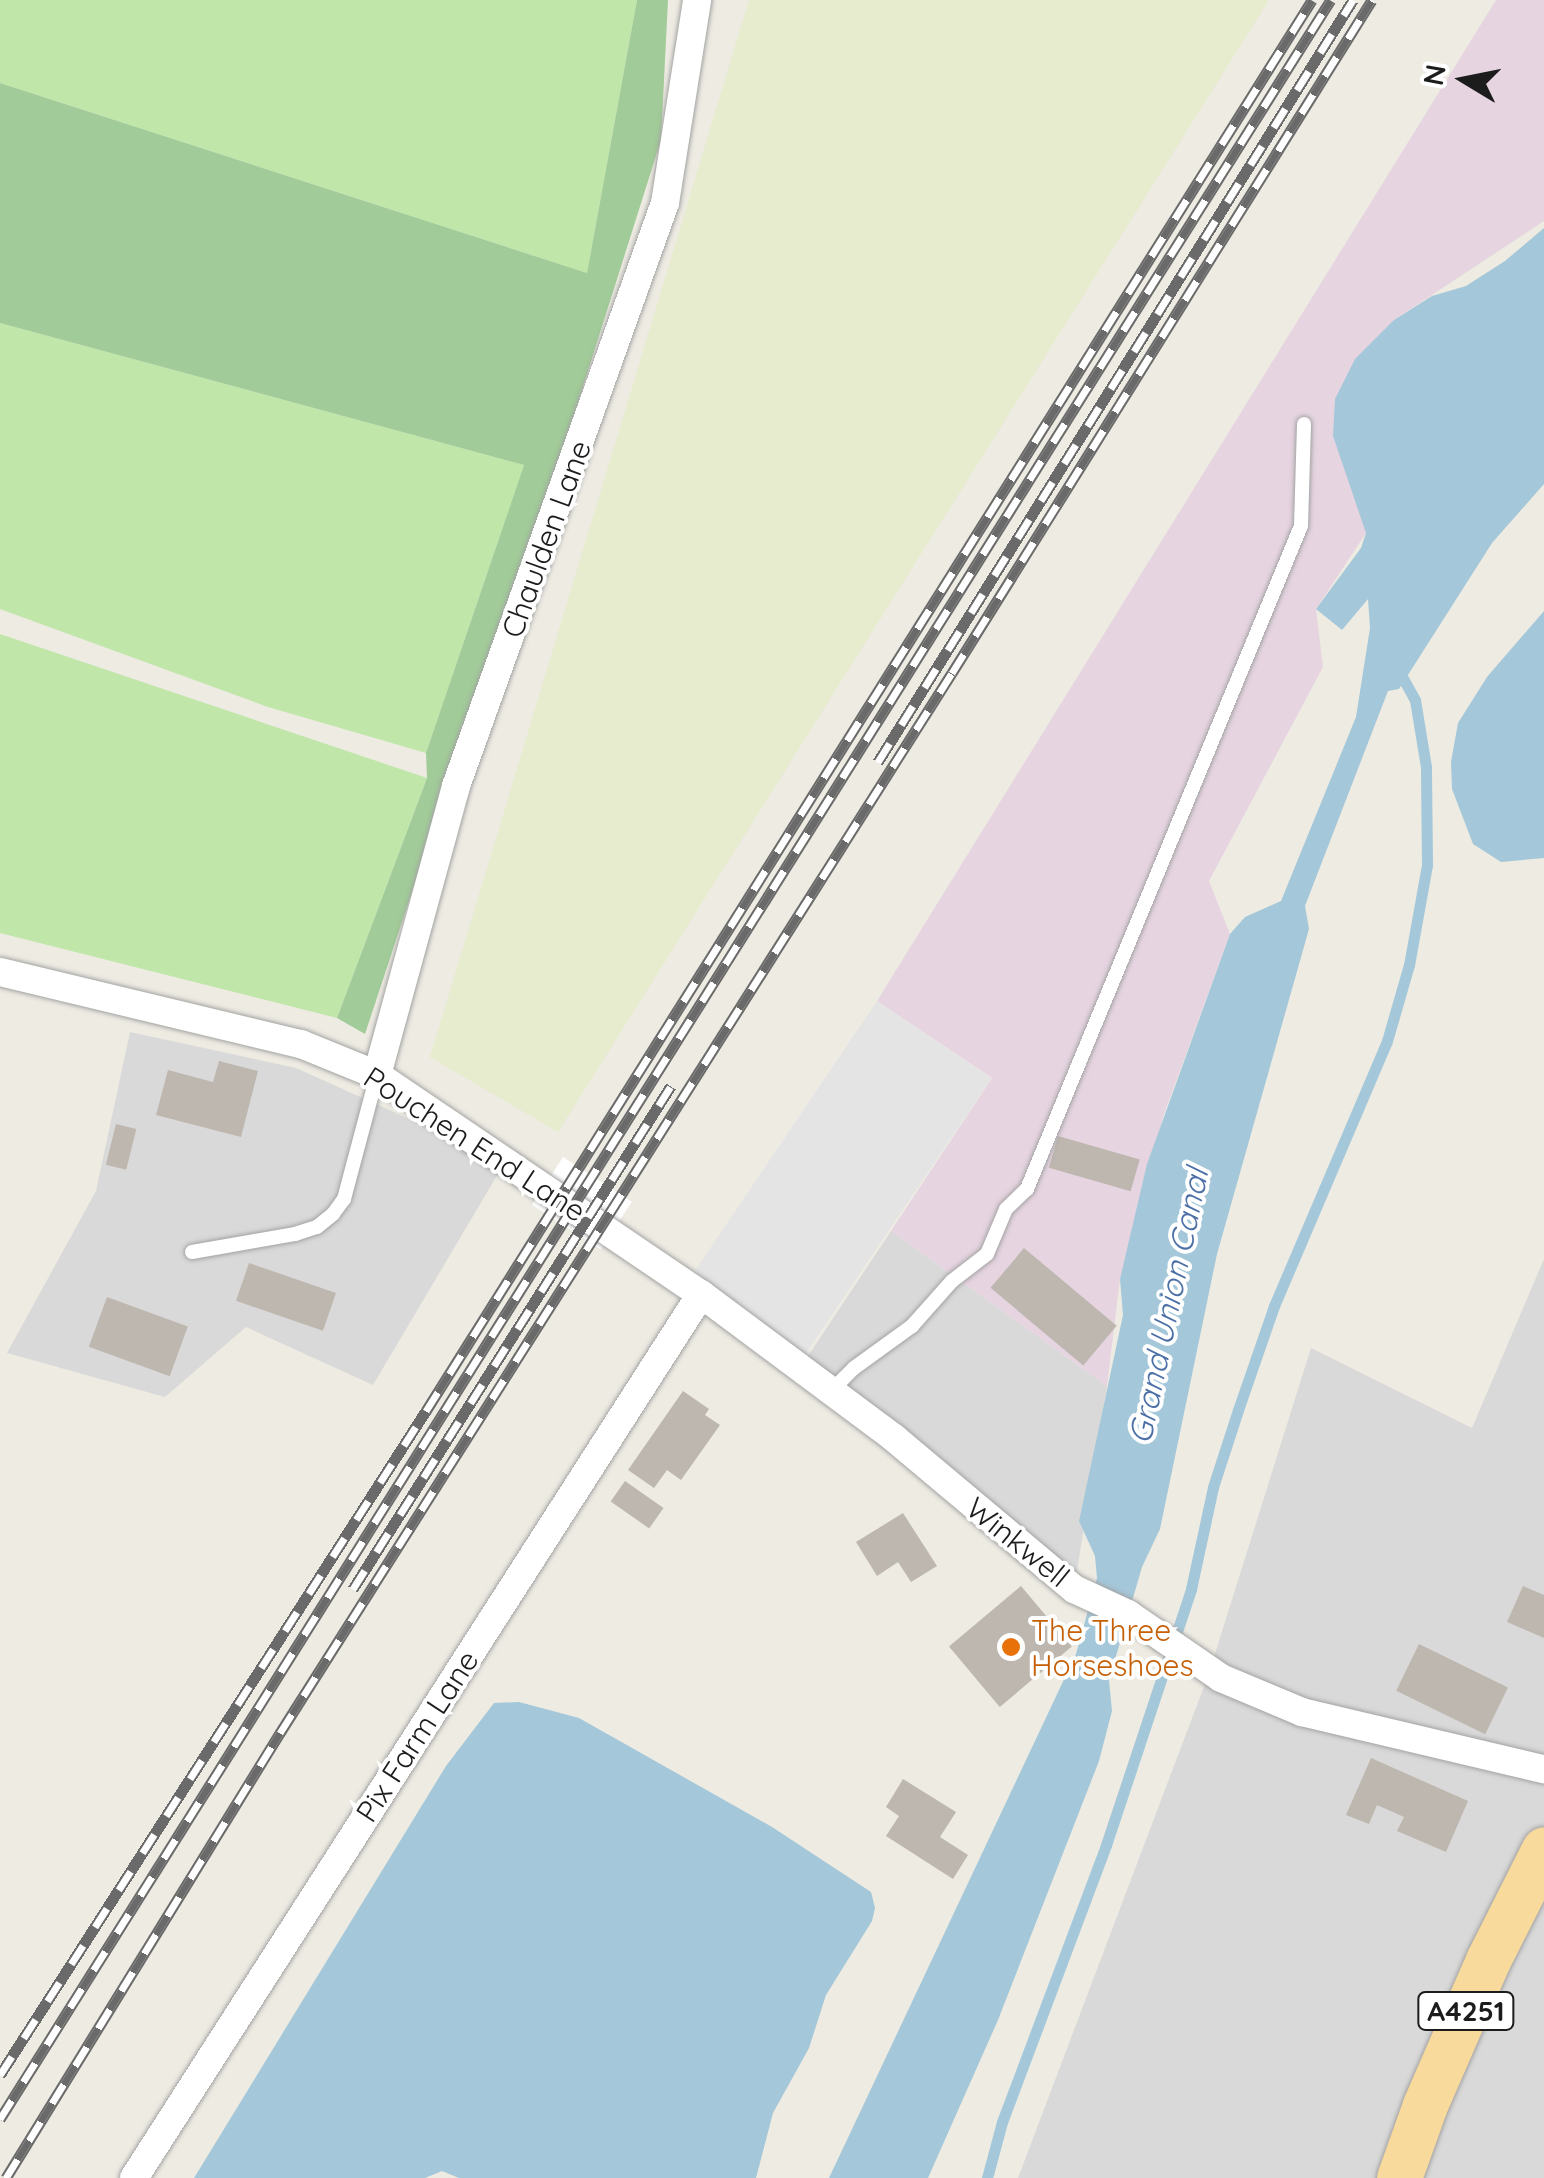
<!DOCTYPE html>
<style>
body{margin:0}
#map{position:relative;width:1544px;height:2178px;overflow:hidden;background:#edebe2;font-family:Quicksand,sans-serif}
div>[style]{position:absolute}
[style*='--x']{left:calc(var(--x)*1px);top:calc(var(--y)*1px);width:calc(var(--w)*1px);rotate:calc(var(--a)*1deg)}
.residential>*{inset:0;background:#dad9d9}
.industrial>*{inset:0;background:#e6d4e1}
.farmland>*{inset:0;background:#e6eccd}
.grass>*{inset:0;background:#c0e6a9}
.forest>*{inset:0;background:#a1cb98}
.parking>*{inset:0;background:#e4e4e4;transform-origin:0 0}
.water>*{inset:0;background:#a4c7d9}
.pier>*{inset:0;background:#fff;transform-origin:0 0}
.stream>*{height:11px;margin:-5.5px;padding:0 5.5px;transform-origin:5.5px;border-radius:5.5px;background:#a4c7d9}
.building>*{inset:0;background:#bdb7af;transform-origin:0 0}
.roads{filter:drop-shadow(0 0 2px #a3a3a3) drop-shadow(0 0 2px #a3a3a3)}
.service>*{height:14px;margin:-7px;padding:0 7px;transform-origin:7px;border-radius:7px;background:#fff}
.minor>*{height:28px;margin:-14px;padding:0 14px;transform-origin:14px;border-radius:14px;background:#fff}
.primary>*{height:45px;margin:-22.5px;padding:0 22.5px;transform-origin:22.5px;border-radius:22.5px;background:#f8da9c}
.rail>*{height:11px;margin-top:-5.5px;transform-origin:0;background:repeating-linear-gradient(90deg,#fff 0 22px,#6a6a6a 0 44px);box-sizing:border-box;border-block:2px solid #6a6a6a}
.dots>*{width:28px;height:28px;translate:-50% -50%;box-sizing:border-box;border:5px solid #fff;border-radius:50%}
span{translate:-50% -50%;white-space:nowrap;text-align:center;line-height:1.15;-webkit-text-stroke:8px #fff;paint-order:stroke}
.shield-label span{padding:2px 8px;background:#fff;border:2px solid;border-radius:8px;-webkit-text-stroke-width:0}
.shield-label{font-size:28px;color:#1c1c1c;font-weight:700}
.street-label{font-size:30px;color:#1c1c1c}
.food-label{font-size:30px;color:#c56008}
.left{translate:0 -50%;text-align:left}
.water-label{font-size:32px;color:#4d70a7;font-style:italic}
.north{position:absolute;left:1414px;top:30px;width:100px;height:100px;-webkit-text-stroke:8px #fff;paint-order:stroke;rotate:280deg;font-size:28px;font-weight:700;line-height:40px;text-align:center;color:#1c1c1c}
.north::after{content:'';display:block;margin:auto;width:35px;height:45px;background:#1c1c1c;clip-path:polygon(50% 0,100% 100%,50% 72%,0 100%)}
</style>
<div id="map">
<div class="residential">
<div style="clip-path:polygon(130px 1032px,296px 1068px,505px 1162px,373px 1385px,246px 1327px,165px 1397px,7px 1353px,96px 1191px)"></div>
<div style="clip-path:polygon(891px 1231px,1107px 1386px,1074px 1589px,800px 1368px)"></div>
<div style="clip-path:polygon(1544px 1259px,1544px 2178px,1018px 2178px,1208px 1676px,1311px 1348px,1472px 1428px)"></div>
</div>
<div class="industrial">
<div style="clip-path:polygon(1496px 0,1544px 0,1544px 221px,1394px 320px,1366px 533px,1316px 609px,1323px 667px,1209px 881px,1230px 934px,1163px 1117px,1120px 1279px,1107px 1386px,891px 1231px,992px 1078px,877px 1001px)"></div>
</div>
<div class="farmland">
<div style="clip-path:polygon(749px 0,1269px 0,558px 1132px,430px 1057px)"></div>
</div>
<div class="grass">
<div style="clip-path:polygon(0 0,637px 0,587px 273px,0 83px)"></div>
<div style="clip-path:polygon(0 323px,524px 465px,426px 753px,268px 707px,0 609px)"></div>
<div style="clip-path:polygon(0 634px,427px 778px,337px 1018px,0 933px)"></div>
</div>
<div class="forest">
<div style="clip-path:polygon(637px 0,668px 0,661px 140px,524px 573px,448px 783px,365px 1034px,337px 1018px,427px 778px,426px 753px,524px 465px,0 323px,0 83px,587px 273px)"></div>
</div>
<div class="parking">
<div style="left:877px;top:1001px;width:138px;height:342px;rotate:34deg"></div>
</div>
<div class="water">
<div style="clip-path:polygon(1544px 228px,1544px 484px,1492px 543px,1399px 689px,1388px 691px,1305px 906px,1309px 929px,1217px 1254px,1160px 1529px,1142px 1567px,1109px 1680px,1112px 1711px,1099px 1761px,998px 2020px,928px 2178px,829px 2178px,1076px 1654px,1097px 1578px,1095px 1556px,1079px 1521px,1123px 1315px,1120px 1279px,1147px 1164px,1230px 934px,1245px 917px,1281px 901px,1356px 717px,1370px 628px,1368px 599px,1342px 630px,1316px 609px,1361px 548px,1366px 533px,1333px 436px,1335px 399px,1355px 359px,1394px 320px,1432px 296px,1466px 286px,1505px 261px)"></div>
<div style="clip-path:polygon(1544px 611px,1544px 858px,1501px 862px,1473px 844px,1452px 789px,1451px 762px,1458px 723px,1487px 677px)"></div>
<div style="clip-path:polygon(519px 1702px,579px 1718px,772px 1827px,871px 1892px,875px 1908px,872px 1921px,826px 1995px,809px 2048px,773px 2113px,756px 2178px,459px 2178px,442px 2171px,425px 2178px,194px 2178px,446px 1766px,494px 1703px)"></div>
</div>
<div class="pier">
<div style="left:563px;top:1157px;width:82px;height:57px;rotate:33deg"></div>
</div>
<div class="stream">
<div style="--x:987;--y:2178;--w:58;--a:-75"></div>
<div style="--x:1002;--y:2122;--w:296;--a:-69.4"></div>
<div style="--x:1106;--y:1845;--w:270;--a:-71.6"></div>
<div style="--x:1191;--y:1589;--w:104;--a:-77.8"></div>
<div style="--x:1213;--y:1487;--w:81;--a:-72"></div>
<div style="--x:1238;--y:1410;--w:110;--a:-70.9"></div>
<div style="--x:1274;--y:1306;--w:288;--a:-66.9"></div>
<div style="--x:1387;--y:1041;--w:79;--a:-73.9"></div>
<div style="--x:1409;--y:965;--w:102;--a:-79.8"></div>
<div style="--x:1427;--y:865;--w:98;--a:-90.6"></div>
<div style="--x:1426;--y:767;--w:68;--a:-99.3"></div>
<div style="--x:1415;--y:700;--w:37;--a:-119"></div>
</div>
<div class="building">
<div style="clip-path:polygon(219px 1061px,258px 1071px,241px 1137px,156px 1115px,168px 1070px,213px 1082px)"></div>
<div style="left:116px;top:1124px;width:21px;height:42px;rotate:14deg"></div>
<div style="left:1058px;top:1136px;width:85px;height:33px;rotate:16deg"></div>
<div style="left:1024px;top:1248px;width:121px;height:52px;rotate:40deg"></div>
<div style="left:249px;top:1263px;width:92px;height:40px;rotate:19deg"></div>
<div style="left:107px;top:1297px;width:86px;height:53px;rotate:20deg"></div>
<div style="clip-path:polygon(683px 1391px,709px 1409px,705px 1415px,720px 1425px,681px 1480px,667px 1470px,654px 1488px,628px 1470px)"></div>
<div style="left:625px;top:1481px;width:47px;height:25px;rotate:35deg"></div>
<div style="clip-path:polygon(903px 1513px,937px 1566px,911px 1582px,898px 1562px,877px 1576px,856px 1542px)"></div>
<div style="left:1021px;top:1586px;width:79px;height:94px;rotate:50deg"></div>
<div style="clip-path:polygon(1523px 1586px,1544px 1595px,1544px 1638px,1507px 1622px)"></div>
<div style="left:1419px;top:1644px;width:99px;height:52px;rotate:26deg"></div>
<div style="clip-path:polygon(1371px 1758px,1468px 1801px,1446px 1852px,1397px 1831px,1404px 1817px,1377px 1805px,1369px 1824px,1346px 1815px)"></div>
<div style="clip-path:polygon(903px 1779px,956px 1812px,940px 1837px,968px 1855px,953px 1879px,886px 1836px,899px 1816px,886px 1807px)"></div>
</div>
<div class="roads">
<div class="service">
<div style="--x:192;--y:1252;--w:105;--a:-9.9"></div>
<div style="--x:295;--y:1234;--w:23;--a:-18"></div>
<div style="--x:317;--y:1227;--w:21;--a:-39"></div>
<div style="--x:333;--y:1214;--w:19;--a:-54"></div>
<div style="--x:344;--y:1199;--w:128;--a:-75.1"></div>
<div style="--x:831;--y:1391;--w:33;--a:-45"></div>
<div style="--x:854;--y:1368;--w:72;--a:-35.9"></div>
<div style="--x:912;--y:1326;--w:60;--a:-48.4"></div>
<div style="--x:952;--y:1281;--w:44;--a:-37.6"></div>
<div style="--x:987;--y:1254;--w:49;--a:-67.1"></div>
<div style="--x:1006;--y:1209;--w:29;--a:-44"></div>
<div style="--x:1027;--y:1189;--w:717;--a:-67.55"></div>
<div style="--x:1301;--y:526;--w:102;--a:-88.3"></div>
</div>
<div class="minor">
<div style="--x:0;--y:972;--w:309;--a:13.5"></div>
<div style="--x:301;--y:1044;--w:82;--a:22.2"></div>
<div style="--x:377;--y:1075;--w:391;--a:34.1"></div>
<div style="--x:701;--y:1294;--w:241;--a:36.7"></div>
<div style="--x:894;--y:1438;--w:235;--a:40"></div>
<div style="--x:1074;--y:1589;--w:60;--a:24.8"></div>
<div style="--x:1128;--y:1614;--w:113;--a:34.5"></div>
<div style="--x:1221;--y:1678;--w:88;--a:22.8"></div>
<div style="--x:1302;--y:1712;--w:249;--a:13.3"></div>
<div style="--x:377;--y:1075;--w:300;--a:-74.7"></div>
<div style="--x:456;--y:786;--w:619;--a:-70.28"></div>
<div style="--x:665;--y:203;--w:206;--a:-81"></div>
<div style="--x:134;--y:2178;--w:1050;--a:-57.32"></div>
</div>
<div class="primary">
<div style="--x:1399;--y:2178;--w:77;--a:-70.4"></div>
<div style="--x:1425;--y:2105;--w:158;--a:-66.5"></div>
<div style="--x:1488;--y:1960;--w:124;--a:-63.2"></div>
</div>
</div>
<div class="rail">
<div style="--x:878;--y:762;--w:898;--a:-58.06"></div>
<div style="--x:353;--y:1589;--w:595;--a:-57.7"></div>
<div style="--x:0;--y:2075;--w:789;--a:-57.32"></div>
<div style="--x:426;--y:1411;--w:1666;--a:-57.87"></div>
<div style="--x:0;--y:2119;--w:2502;--a:-57.87"></div>
<div style="--x:6;--y:2178;--w:523;--a:-58.38"></div>
<div style="--x:280;--y:1733;--w:1255;--a:-57.63"></div>
<div style="--x:952;--y:673;--w:793;--a:-58.03"></div>
</div>
<div class="dots">
<div style="left:1011px;top:1647px;background:#e8710a"></div>
</div>
<div class="shield-label">
<span style="left:1466px;top:2011px">A4251</span>
</div>
<div class="street-label">
<span style="left:546px;top:539px;rotate:-70deg">Chaulden Lane</span>
<span style="left:475px;top:1144px;rotate:33deg">Pouchen End Lane</span>
<span style="left:1018px;top:1542px;rotate:39deg">Winkwell</span>
<span style="left:417px;top:1736px;rotate:-57deg">Pix Farm Lane</span>
</div>
<div class="food-label">
<span class="left" style="left:1031px;top:1647px">The Three<br>Horseshoes</span>
</div>
<div class="water-label">
<span style="left:1168px;top:1306px;rotate:-78deg">Grand Union Canal</span>
</div>
<div class="north">N</div>
</div>
